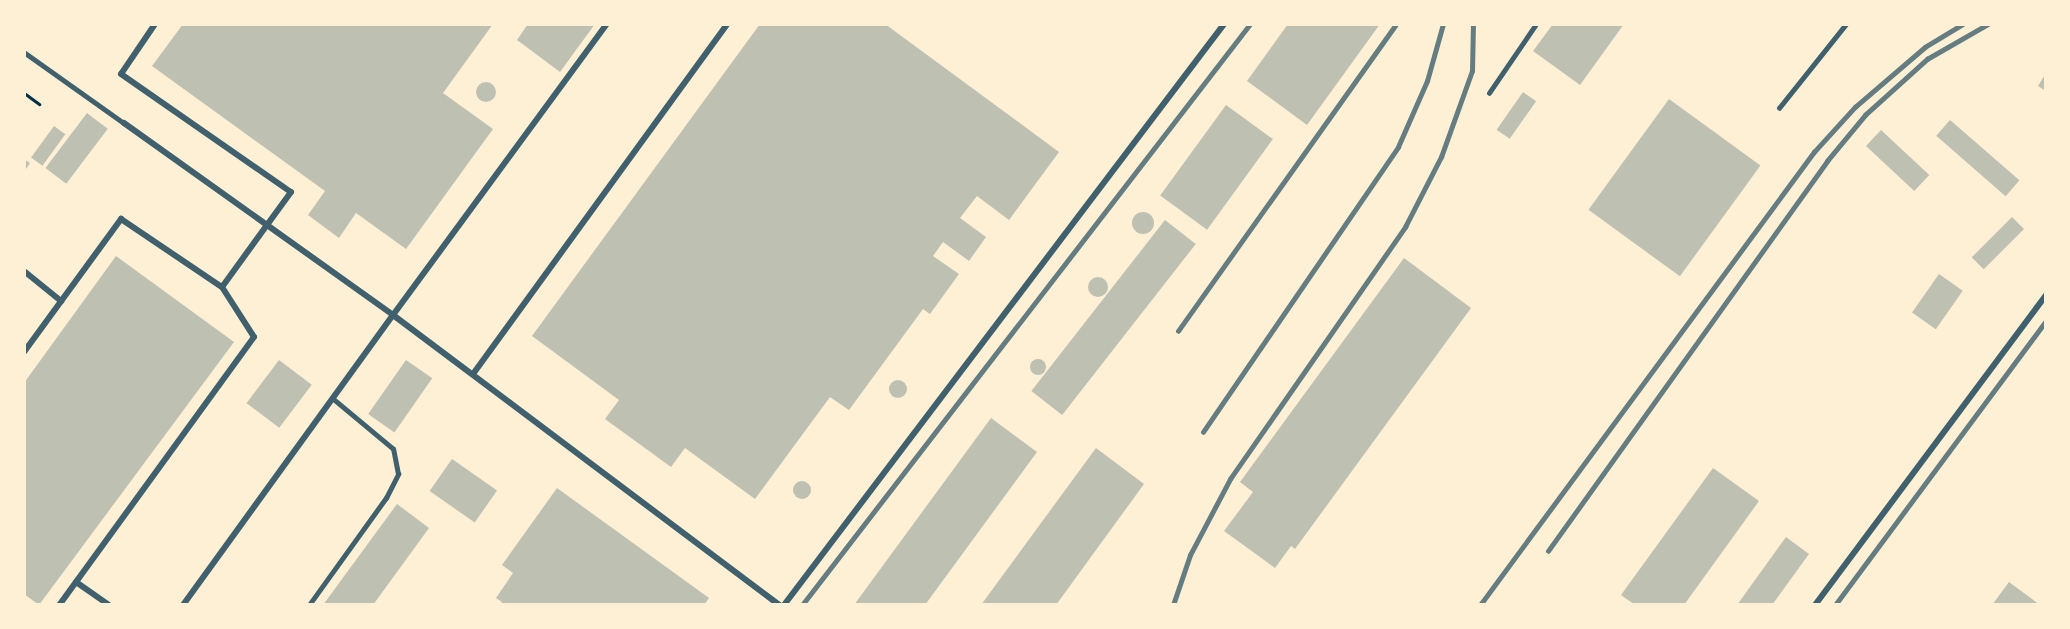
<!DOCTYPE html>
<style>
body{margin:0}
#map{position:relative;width:2070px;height:629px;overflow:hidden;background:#fdf0d5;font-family:Spectral,serif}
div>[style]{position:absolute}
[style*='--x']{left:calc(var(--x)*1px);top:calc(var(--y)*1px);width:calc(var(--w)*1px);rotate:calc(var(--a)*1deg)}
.building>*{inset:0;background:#bec0b2;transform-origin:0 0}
.round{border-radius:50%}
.path>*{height:3px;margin:-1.5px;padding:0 1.5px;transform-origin:1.5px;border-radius:1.5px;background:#003049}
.service>*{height:4.5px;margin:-2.25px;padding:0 2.25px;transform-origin:2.25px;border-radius:2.25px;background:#3f606c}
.minor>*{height:6px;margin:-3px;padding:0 3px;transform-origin:3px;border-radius:3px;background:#3f606c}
.rail>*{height:4.5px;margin:-2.25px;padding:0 2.25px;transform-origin:2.25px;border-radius:2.25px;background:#657d81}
span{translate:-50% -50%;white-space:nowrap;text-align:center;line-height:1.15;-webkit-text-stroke:6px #fdf0d5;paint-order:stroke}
.frame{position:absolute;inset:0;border:26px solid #fdf0d5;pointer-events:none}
</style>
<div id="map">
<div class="building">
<div style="clip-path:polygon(183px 24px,493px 24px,443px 93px,493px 129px,406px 249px,356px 213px,339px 238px,308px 215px,325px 191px,152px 66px)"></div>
<div style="clip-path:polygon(528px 24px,595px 24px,560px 72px,517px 40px)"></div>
<div style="clip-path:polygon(760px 24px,885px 24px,1059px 152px,1009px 220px,977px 196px,960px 218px,986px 237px,969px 261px,943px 242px,933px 256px,959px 274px,930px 314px,923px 309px,849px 410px,830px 397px,755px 499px,685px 448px,671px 467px,605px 419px,619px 400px,532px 336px)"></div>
<div style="clip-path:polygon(1288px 24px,1380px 24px,1307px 125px,1247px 81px)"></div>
<div style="clip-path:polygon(1553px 24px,1624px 24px,1580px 85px,1533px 51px)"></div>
<div style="clip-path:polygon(2046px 73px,2046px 91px,2038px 86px)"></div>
<div class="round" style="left:476px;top:82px;width:20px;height:20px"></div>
<div style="left:1523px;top:92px;width:16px;height:46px;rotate:35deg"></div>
<div style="left:1669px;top:99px;width:113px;height:137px;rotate:36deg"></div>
<div style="left:1226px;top:105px;width:58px;height:112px;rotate:36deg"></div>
<div style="left:87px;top:113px;width:26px;height:69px;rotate:37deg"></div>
<div style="left:1950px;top:120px;width:92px;height:21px;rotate:41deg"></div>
<div style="left:54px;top:126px;width:14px;height:39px;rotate:36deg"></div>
<div style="left:1881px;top:130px;width:66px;height:22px;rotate:43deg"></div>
<div style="clip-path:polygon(24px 159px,30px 163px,24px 172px)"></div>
<div class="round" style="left:1132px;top:212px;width:22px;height:22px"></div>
<div style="left:2012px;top:217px;width:17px;height:57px;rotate:45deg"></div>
<div style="left:1165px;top:220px;width:39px;height:217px;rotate:38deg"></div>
<div style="clip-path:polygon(116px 256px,234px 342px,39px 605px,24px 594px,24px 383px)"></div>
<div style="clip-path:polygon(1404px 258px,1471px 308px,1295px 549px,1291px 546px,1275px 568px,1224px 531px,1253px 492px,1240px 482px)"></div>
<div style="left:1939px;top:274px;width:29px;height:47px;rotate:35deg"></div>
<div class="round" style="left:1088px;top:277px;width:20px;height:20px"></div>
<div class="round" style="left:1030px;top:359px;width:16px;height:16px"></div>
<div style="left:279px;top:360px;width:41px;height:54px;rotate:37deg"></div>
<div style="left:406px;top:360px;width:32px;height:66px;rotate:35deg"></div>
<div class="round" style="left:889px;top:380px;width:18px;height:18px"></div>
<div style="clip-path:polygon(991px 418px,1037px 452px,925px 605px,854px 605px)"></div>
<div style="clip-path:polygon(1096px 448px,1144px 484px,1056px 605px,981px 605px)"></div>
<div style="left:452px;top:459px;width:55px;height:39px;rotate:35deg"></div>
<div style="clip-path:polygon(1713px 468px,1759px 501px,1684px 605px,1635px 605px,1621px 595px)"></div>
<div class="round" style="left:793px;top:481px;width:18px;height:18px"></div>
<div style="clip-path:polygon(557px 488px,709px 598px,704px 605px,500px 605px,502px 602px,496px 598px,513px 573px,502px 565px)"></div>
<div style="clip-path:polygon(397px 504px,429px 528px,373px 605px,323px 605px)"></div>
<div style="clip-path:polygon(1786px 537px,1809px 554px,1772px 605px,1737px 605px)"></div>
<div style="clip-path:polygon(2009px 582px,2040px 605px,1992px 605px)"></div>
</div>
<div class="path">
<div style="--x:24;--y:93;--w:19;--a:36"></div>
</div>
<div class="service">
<div style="--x:24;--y:52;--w:123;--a:35.4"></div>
<div style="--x:1489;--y:93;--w:83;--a:-55.7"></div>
<div style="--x:1779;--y:108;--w:107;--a:-51.4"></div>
<div style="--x:309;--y:605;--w:132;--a:-54.3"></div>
<div style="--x:386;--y:498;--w:27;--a:-63"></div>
<div style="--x:398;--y:474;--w:25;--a:-101"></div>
<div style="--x:393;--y:449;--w:78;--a:-140.2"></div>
</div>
<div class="minor">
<div style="--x:155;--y:24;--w:60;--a:124.2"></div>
<div style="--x:121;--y:74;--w:207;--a:34.8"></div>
<div style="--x:291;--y:192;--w:117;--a:126"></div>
<div style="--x:124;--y:123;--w:330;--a:35.5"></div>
<div style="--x:393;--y:315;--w:361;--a:-53.7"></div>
<div style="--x:24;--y:271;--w:48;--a:39"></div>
<div style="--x:24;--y:352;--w:165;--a:-53.9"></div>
<div style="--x:121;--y:219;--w:122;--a:34"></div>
<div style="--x:222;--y:287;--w:59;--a:57.4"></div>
<div style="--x:254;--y:337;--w:331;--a:126"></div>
<div style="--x:473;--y:374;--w:432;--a:-54"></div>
<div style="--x:76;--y:582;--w:40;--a:34.9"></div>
<div style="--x:183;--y:605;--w:358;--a:-54.1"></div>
<div style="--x:393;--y:315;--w:483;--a:36.9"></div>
<div style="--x:784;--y:605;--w:729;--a:-52.86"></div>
<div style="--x:1815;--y:605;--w:387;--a:-53.3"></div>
</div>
<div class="rail">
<div style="--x:1178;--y:331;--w:377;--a:-54.6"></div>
<div style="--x:1203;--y:432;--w:345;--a:-55.6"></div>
<div style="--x:1398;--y:147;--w:72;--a:-66.3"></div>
<div style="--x:1427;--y:81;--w:59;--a:-74.3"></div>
<div style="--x:1548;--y:551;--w:480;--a:-54.4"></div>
<div style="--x:1827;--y:161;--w:60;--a:-50.4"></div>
<div style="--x:1865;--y:115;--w:84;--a:-42.1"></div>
<div style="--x:1927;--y:59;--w:70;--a:-29.8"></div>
<div style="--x:802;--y:605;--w:734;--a:-52.36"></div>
<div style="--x:1173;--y:605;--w:53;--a:-71.2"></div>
<div style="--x:1190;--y:555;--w:86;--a:-62.2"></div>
<div style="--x:1230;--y:479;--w:307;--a:-55.2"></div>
<div style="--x:1405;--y:227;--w:79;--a:-62.8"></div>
<div style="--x:1441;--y:157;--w:91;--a:-70.2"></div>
<div style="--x:1472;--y:71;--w:47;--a:-88.8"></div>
<div style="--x:1480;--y:605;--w:563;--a:-53.6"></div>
<div style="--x:1814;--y:152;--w:61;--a:-47.7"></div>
<div style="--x:1855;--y:107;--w:92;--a:-40.6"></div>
<div style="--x:1925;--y:47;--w:44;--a:-31.2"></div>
<div style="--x:1835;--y:605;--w:354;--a:-53.4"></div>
</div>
<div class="frame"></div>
</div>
